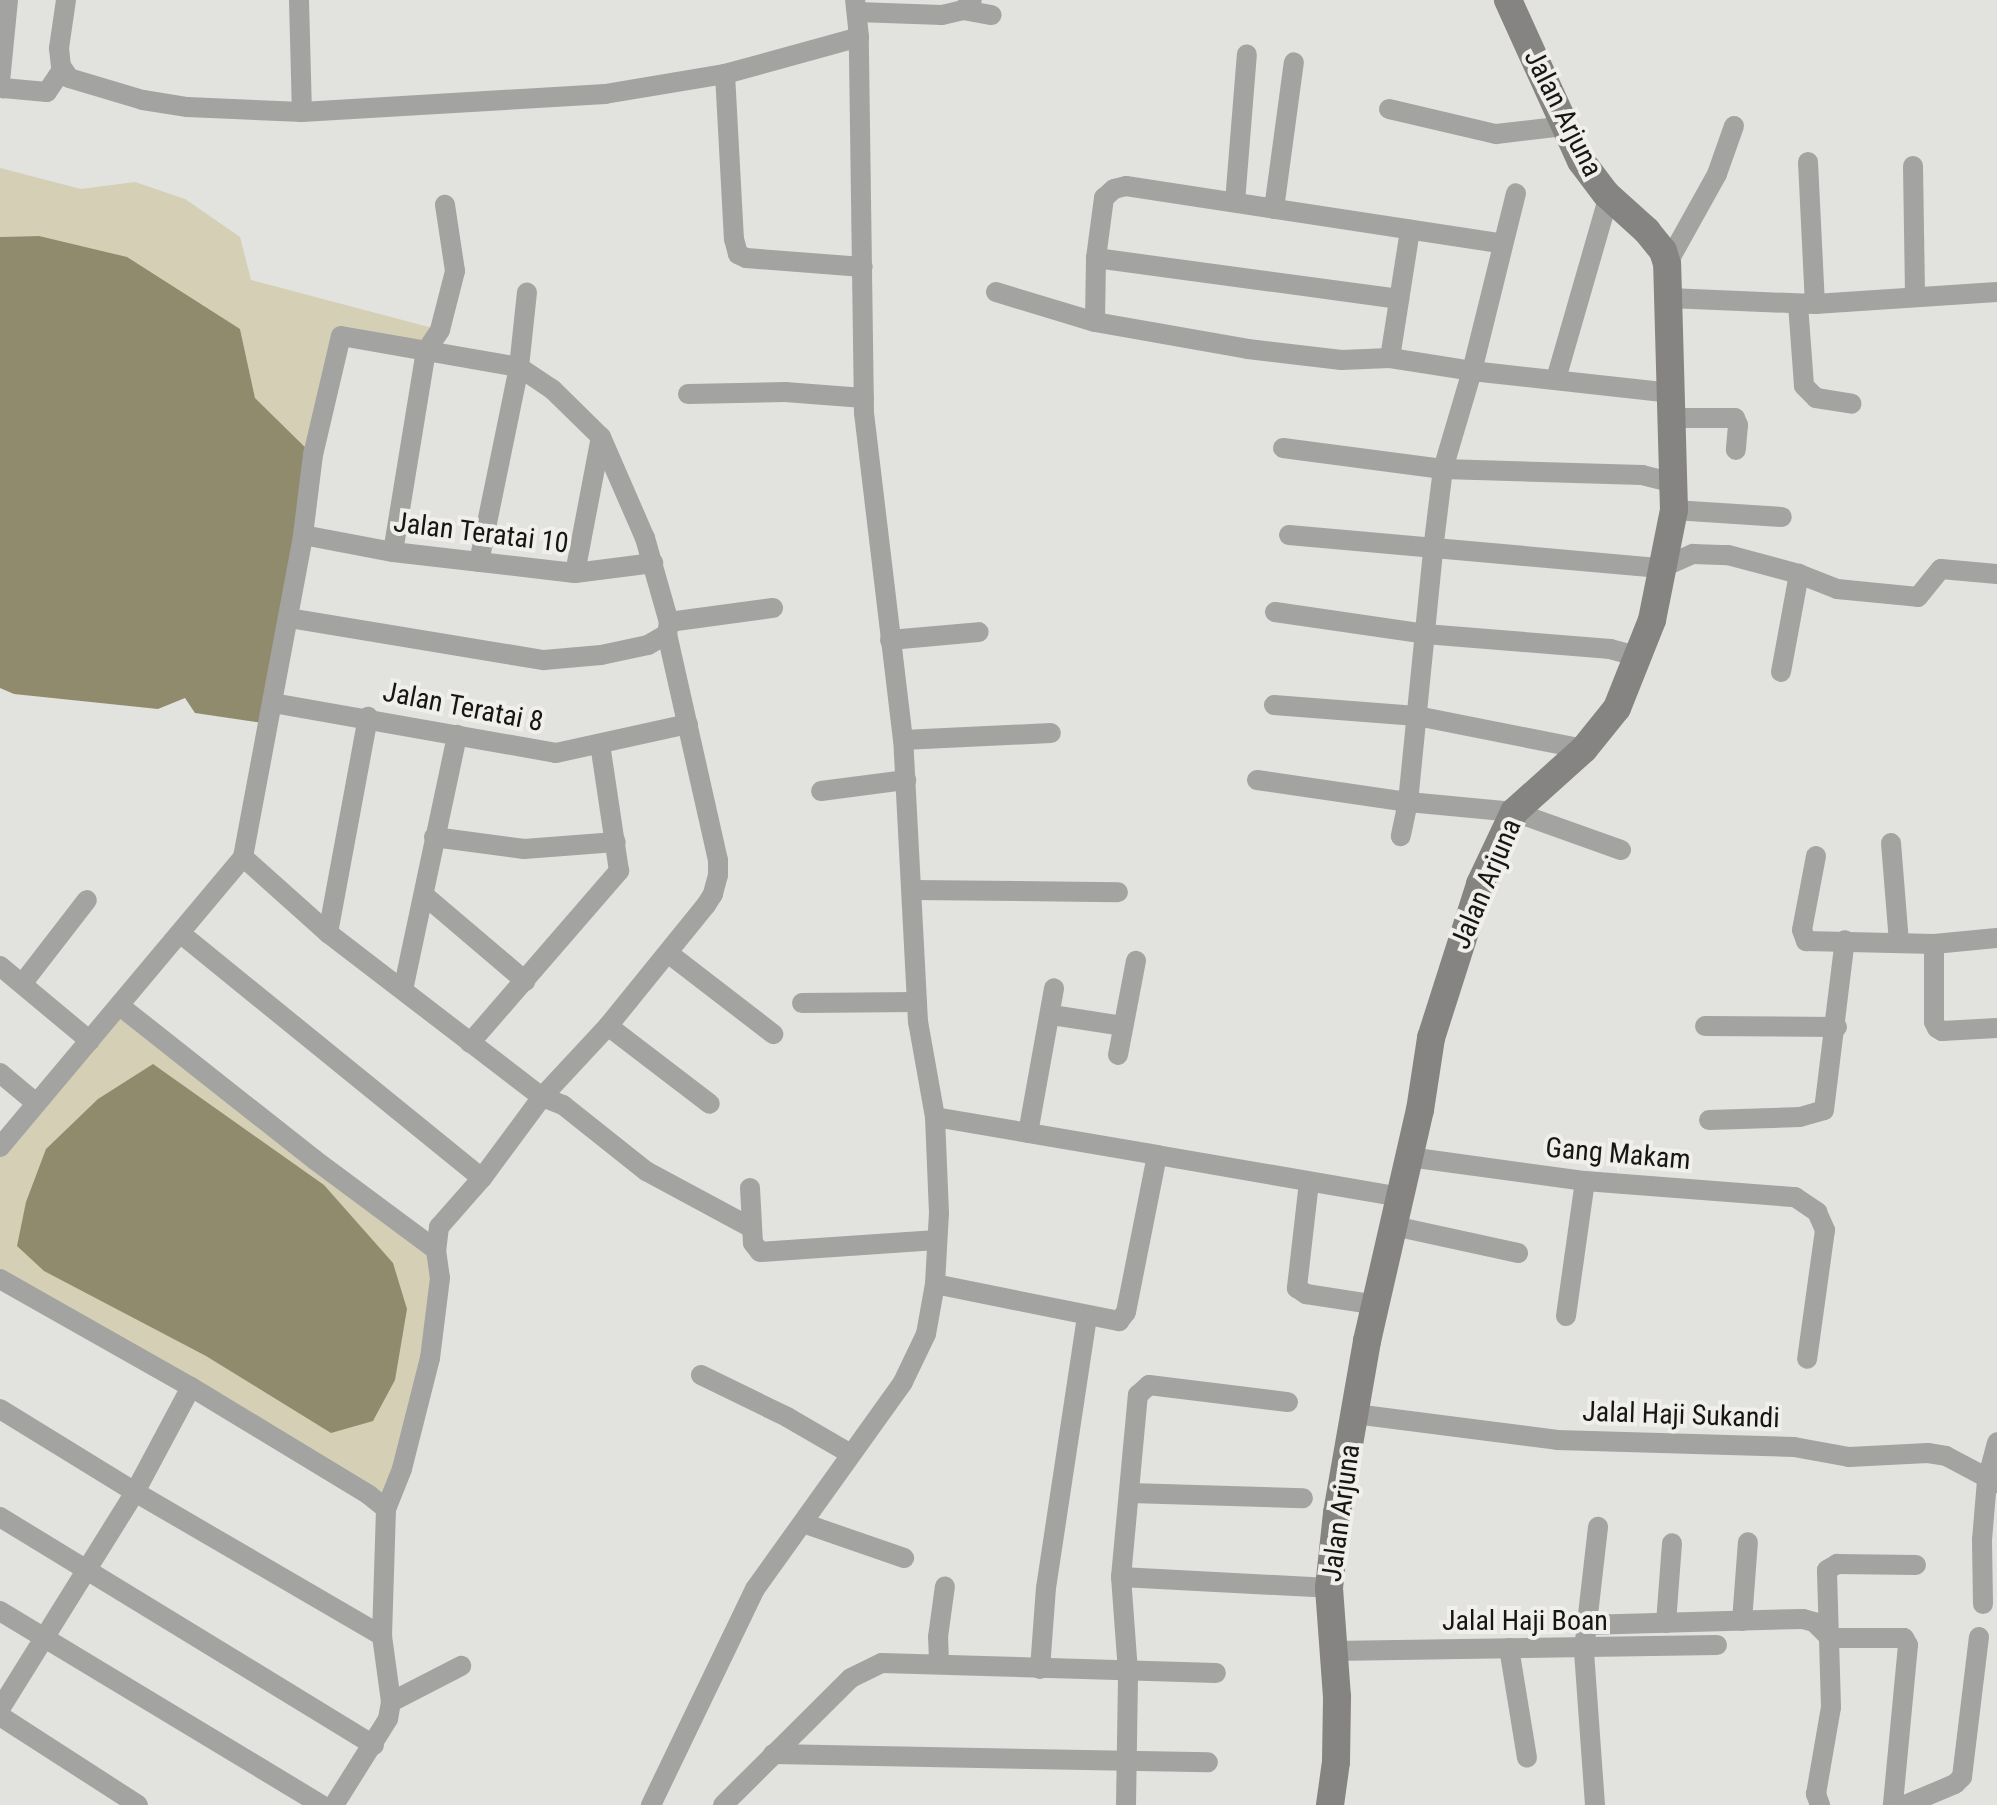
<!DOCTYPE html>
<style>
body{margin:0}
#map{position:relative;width:1997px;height:1805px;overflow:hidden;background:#e2e2de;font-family:"Roboto Condensed",sans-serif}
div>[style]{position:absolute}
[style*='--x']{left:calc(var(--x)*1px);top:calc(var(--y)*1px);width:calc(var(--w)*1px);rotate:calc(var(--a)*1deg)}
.green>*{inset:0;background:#d4cfb5}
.water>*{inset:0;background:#918b6d}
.street>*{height:20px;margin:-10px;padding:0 10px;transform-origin:10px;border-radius:10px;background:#a3a3a1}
.secondary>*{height:28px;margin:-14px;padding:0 14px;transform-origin:14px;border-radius:14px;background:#858482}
span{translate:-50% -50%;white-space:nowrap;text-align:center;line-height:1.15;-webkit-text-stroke:8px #f0efeb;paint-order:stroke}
.street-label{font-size:28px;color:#161614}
</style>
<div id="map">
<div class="green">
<div style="clip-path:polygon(0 168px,81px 189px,135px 182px,185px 199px,240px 237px,251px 280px,440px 330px,426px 351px,341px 336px,313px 455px,255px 398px,240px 329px,39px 236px,0 237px)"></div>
<div style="clip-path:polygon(120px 1006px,436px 1250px,440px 1278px,386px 1509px,0 1279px,0 1147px)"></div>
</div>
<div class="water">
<div style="clip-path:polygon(39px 236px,127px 257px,240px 329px,255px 398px,313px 455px,270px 724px,195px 713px,185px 698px,158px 709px,14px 694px,0 688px,0 237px)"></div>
<div style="clip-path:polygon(153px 1064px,324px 1185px,393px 1263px,407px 1309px,395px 1380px,373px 1421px,331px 1433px,206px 1356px,44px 1271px,17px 1246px,26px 1202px,46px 1149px,98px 1099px)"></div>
</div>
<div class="street">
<div style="--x:8;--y:0;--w:81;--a:95.6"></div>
<div style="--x:0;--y:81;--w:8;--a:67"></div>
<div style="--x:3;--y:88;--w:44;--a:5.2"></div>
<div style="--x:47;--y:92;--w:27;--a:-56"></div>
<div style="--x:66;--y:0;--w:49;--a:98.3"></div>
<div style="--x:59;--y:48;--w:18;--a:84"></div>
<div style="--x:61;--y:66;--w:14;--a:56"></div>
<div style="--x:69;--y:78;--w:77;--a:16.6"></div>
<div style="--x:143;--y:100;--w:45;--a:9"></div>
<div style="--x:187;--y:107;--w:115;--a:2.5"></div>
<div style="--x:302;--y:112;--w:304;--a:-3.4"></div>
<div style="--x:605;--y:94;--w:122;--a:-9.5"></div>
<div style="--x:725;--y:74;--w:139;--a:-15.4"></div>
<div style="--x:299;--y:0;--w:112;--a:88.5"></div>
<div style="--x:963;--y:10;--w:29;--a:10"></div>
<div style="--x:857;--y:12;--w:85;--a:2"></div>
<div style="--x:942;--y:15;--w:22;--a:-13"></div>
<div style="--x:963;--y:10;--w:13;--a:-48"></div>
<div style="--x:725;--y:74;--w:165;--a:86.9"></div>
<div style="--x:734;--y:239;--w:16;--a:75"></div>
<div style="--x:738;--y:254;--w:9;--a:27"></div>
<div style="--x:746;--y:258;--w:117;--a:4.4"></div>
<div style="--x:1389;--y:109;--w:110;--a:13.2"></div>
<div style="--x:1496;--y:134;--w:68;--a:-6.7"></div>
<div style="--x:1808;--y:162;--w:142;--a:87.2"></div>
<div style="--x:1913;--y:166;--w:129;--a:89.1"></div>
<div style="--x:1235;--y:202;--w:148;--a:-85.4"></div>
<div style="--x:1274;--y:209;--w:148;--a:-82.3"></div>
<div style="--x:1096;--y:258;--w:306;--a:7.7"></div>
<div style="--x:1667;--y:264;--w:103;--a:-60.9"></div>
<div style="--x:1717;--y:174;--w:51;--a:-70.5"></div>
<div style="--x:996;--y:292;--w:103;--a:16.9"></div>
<div style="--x:1095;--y:322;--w:155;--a:10"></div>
<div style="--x:1248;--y:349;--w:94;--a:6.7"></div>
<div style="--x:1341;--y:360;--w:49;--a:-2.3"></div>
<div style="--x:1390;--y:358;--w:83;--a:9"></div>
<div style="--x:1472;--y:371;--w:183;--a:-76.1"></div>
<div style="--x:1669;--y:298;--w:146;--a:2.4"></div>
<div style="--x:1815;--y:304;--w:182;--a:-3.8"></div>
<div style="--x:1798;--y:304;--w:82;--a:85.8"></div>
<div style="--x:1804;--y:386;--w:17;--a:45"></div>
<div style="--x:1816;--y:398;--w:36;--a:9"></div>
<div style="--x:1095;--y:322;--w:64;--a:-89.1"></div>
<div style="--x:1096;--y:258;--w:61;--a:-82.4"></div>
<div style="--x:1104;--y:198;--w:13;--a:-42"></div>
<div style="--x:1114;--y:189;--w:12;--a:-14"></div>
<div style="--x:1126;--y:186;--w:381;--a:8.7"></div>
<div style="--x:1390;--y:358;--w:130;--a:-81.1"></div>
<div style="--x:1556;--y:379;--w:180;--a:-73.9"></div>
<div style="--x:1606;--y:206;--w:12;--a:-90"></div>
<div style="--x:688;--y:394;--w:97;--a:-1.2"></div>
<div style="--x:785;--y:392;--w:79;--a:4.3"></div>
<div style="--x:1674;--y:418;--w:61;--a:0"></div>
<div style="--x:1735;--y:418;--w:8;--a:67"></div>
<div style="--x:1738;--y:425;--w:25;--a:95"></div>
<div style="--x:1283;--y:448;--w:161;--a:7.5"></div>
<div style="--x:1443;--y:469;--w:199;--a:1.7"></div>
<div style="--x:1642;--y:475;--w:33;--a:14"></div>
<div style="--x:1674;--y:510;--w:108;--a:3.7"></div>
<div style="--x:303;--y:535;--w:92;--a:10.7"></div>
<div style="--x:393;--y:552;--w:183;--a:6.6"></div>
<div style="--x:575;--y:573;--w:79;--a:-7.3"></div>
<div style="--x:1289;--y:535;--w:373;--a:5.1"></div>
<div style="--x:1661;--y:568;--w:35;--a:-24"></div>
<div style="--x:1693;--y:554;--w:35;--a:2"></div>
<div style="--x:1728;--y:555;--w:73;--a:15"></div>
<div style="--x:1799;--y:574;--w:41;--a:21.5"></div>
<div style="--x:1837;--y:589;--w:81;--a:5.6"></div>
<div style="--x:1918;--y:597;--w:36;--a:-51"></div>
<div style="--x:1941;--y:569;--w:56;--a:5.1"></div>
<div style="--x:393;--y:552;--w:204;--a:-80.7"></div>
<div style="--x:426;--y:351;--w:25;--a:-56"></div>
<div style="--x:440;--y:330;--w:61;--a:-75.7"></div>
<div style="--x:455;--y:271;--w:67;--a:-98.6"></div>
<div style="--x:479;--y:562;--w:199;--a:-78.4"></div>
<div style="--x:519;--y:367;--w:75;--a:-83.9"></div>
<div style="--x:575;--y:573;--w:138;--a:-79.2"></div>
<div style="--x:1275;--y:612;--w:152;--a:8.3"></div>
<div style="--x:1425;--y:634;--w:186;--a:4.6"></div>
<div style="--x:1610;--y:649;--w:31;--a:15"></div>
<div style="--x:289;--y:618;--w:258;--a:9.4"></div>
<div style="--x:544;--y:660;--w:57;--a:-5"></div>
<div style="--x:601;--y:655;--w:48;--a:-12"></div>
<div style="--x:648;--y:645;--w:22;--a:-30"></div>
<div style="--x:669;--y:622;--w:105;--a:-7.7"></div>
<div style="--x:890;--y:640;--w:89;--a:-5.1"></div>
<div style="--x:1781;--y:672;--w:100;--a:-79.6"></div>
<div style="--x:273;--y:703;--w:287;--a:10"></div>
<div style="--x:556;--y:753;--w:135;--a:-12.4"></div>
<div style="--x:1274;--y:705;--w:143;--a:4.4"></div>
<div style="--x:1417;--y:716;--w:170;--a:11.2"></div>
<div style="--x:903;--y:740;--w:148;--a:-2.7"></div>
<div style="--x:1257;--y:780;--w:153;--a:8.3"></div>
<div style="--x:1408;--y:802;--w:35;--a:102"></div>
<div style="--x:821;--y:791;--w:86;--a:-7.4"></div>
<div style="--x:434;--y:837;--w:91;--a:7.6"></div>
<div style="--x:524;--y:849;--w:92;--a:-4.4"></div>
<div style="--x:1891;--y:843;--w:100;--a:85.4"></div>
<div style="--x:1621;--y:850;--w:114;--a:-160.4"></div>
<div style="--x:1514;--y:812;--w:106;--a:-174.6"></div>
<div style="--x:1408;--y:802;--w:253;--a:-84.3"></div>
<div style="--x:1433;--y:550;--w:82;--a:-83"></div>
<div style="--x:1443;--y:469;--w:102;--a:-73.5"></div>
<div style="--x:1472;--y:371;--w:201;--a:6.3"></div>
<div style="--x:1816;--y:856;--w:75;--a:100.7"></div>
<div style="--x:1802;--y:930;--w:12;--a:70"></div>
<div style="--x:1806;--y:941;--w:128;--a:1.3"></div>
<div style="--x:1934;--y:944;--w:63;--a:-5.4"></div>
<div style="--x:243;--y:857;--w:114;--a:41.8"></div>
<div style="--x:328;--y:933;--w:270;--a:37.5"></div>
<div style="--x:542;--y:1097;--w:22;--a:21"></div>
<div style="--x:563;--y:1105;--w:106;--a:38.5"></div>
<div style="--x:646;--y:1171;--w:120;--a:28.3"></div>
<div style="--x:913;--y:890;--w:205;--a:0.6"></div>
<div style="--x:424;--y:895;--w:133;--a:40.4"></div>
<div style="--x:180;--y:933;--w:389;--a:39.1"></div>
<div style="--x:328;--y:933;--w:220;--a:-79.5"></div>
<div style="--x:1934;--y:944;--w:78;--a:90"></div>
<div style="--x:1934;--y:1022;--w:7;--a:63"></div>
<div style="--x:1937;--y:1028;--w:6;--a:31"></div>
<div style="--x:1942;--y:1031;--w:55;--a:-3.1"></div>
<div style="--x:668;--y:953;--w:133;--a:37.6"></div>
<div style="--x:0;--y:966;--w:117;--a:39.8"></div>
<div style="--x:22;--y:984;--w:106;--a:-52.3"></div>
<div style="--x:403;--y:990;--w:261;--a:-78"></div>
<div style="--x:802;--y:1003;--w:115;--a:-0.5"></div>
<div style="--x:120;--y:1006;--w:248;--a:38.3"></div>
<div style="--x:315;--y:1160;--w:151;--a:36.6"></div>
<div style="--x:1052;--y:1015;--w:71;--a:8.9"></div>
<div style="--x:608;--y:1026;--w:128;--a:37.4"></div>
<div style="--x:1705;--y:1026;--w:132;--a:0.4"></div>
<div style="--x:470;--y:1043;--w:228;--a:-49.1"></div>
<div style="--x:619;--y:871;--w:128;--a:-98.5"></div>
<div style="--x:1118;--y:1055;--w:96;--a:-79.2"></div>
<div style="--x:0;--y:1073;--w:47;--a:39.8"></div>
<div style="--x:935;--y:1117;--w:225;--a:9.7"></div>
<div style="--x:1709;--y:1120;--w:91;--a:-1.9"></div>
<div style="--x:1800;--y:1117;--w:25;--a:-16"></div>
<div style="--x:1824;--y:1110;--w:171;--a:-83"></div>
<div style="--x:1028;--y:1133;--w:147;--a:-79.8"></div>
<div style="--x:0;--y:1147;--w:378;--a:-50"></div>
<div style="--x:243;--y:857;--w:328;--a:-79.4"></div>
<div style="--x:303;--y:535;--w:81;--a:-82.9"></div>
<div style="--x:313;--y:455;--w:122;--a:-76.8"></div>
<div style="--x:341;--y:336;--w:181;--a:9.9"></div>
<div style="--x:519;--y:367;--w:40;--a:34"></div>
<div style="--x:552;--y:389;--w:69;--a:44.4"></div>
<div style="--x:601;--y:437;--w:110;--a:66.5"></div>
<div style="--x:645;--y:538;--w:87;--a:74.1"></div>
<div style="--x:669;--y:622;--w:12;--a:99"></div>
<div style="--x:667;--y:634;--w:232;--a:77.3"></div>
<div style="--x:718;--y:860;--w:15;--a:90"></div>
<div style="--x:718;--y:875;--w:20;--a:105"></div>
<div style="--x:713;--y:894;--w:13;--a:122"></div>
<div style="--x:706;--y:905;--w:156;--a:129"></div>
<div style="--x:608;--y:1026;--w:97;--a:132.9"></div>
<div style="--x:542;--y:1097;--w:101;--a:126.5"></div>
<div style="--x:482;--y:1178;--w:65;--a:131.3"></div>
<div style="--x:439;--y:1227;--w:23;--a:97"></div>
<div style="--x:436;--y:1250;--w:28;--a:82"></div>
<div style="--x:440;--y:1278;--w:81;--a:97.1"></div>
<div style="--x:430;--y:1358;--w:114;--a:104.2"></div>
<div style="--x:402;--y:1469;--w:43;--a:111.8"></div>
<div style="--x:1409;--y:1157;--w:178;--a:7.8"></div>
<div style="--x:1585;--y:1181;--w:211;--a:4.4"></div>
<div style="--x:1795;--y:1197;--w:27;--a:34"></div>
<div style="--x:1817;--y:1212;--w:20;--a:66"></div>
<div style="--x:1825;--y:1230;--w:130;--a:97.9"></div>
<div style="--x:1309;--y:1182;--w:107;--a:96.5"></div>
<div style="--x:1297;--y:1288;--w:11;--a:34"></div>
<div style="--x:1306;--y:1294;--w:60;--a:8.7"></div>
<div style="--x:1365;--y:1303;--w:11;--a:38"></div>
<div style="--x:750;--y:1188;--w:55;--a:86.9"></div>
<div style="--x:753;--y:1243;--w:11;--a:52"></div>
<div style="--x:760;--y:1252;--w:177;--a:-3.9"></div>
<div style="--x:1394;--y:1226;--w:127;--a:12.3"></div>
<div style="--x:0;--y:1279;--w:219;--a:29.5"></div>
<div style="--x:191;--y:1387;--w:208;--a:31.2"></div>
<div style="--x:369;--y:1495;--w:22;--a:39"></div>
<div style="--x:386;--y:1509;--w:127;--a:91.8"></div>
<div style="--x:382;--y:1636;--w:67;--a:82.2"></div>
<div style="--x:391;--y:1702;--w:17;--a:100"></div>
<div style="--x:388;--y:1719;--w:102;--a:122.1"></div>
<div style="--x:935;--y:1284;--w:188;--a:11.4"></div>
<div style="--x:1119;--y:1321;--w:11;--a:-52"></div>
<div style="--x:1126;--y:1312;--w:160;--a:-78.8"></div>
<div style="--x:1157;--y:1155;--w:248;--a:9.8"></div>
<div style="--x:1566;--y:1316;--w:136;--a:-82"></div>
<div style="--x:701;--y:1375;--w:96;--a:26"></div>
<div style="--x:787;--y:1417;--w:72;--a:30.1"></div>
<div style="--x:0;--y:1409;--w:158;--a:31.6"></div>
<div style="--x:135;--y:1492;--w:286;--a:30.2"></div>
<div style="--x:1355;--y:1414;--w:204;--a:7.3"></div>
<div style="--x:1557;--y:1440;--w:237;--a:1.7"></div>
<div style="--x:1794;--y:1447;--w:56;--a:10.3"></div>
<div style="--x:1849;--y:1457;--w:79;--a:-2.9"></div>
<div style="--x:1928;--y:1453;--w:18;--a:9"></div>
<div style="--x:1946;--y:1456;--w:58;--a:27.9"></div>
<div style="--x:1130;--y:1493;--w:173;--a:1.7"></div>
<div style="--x:0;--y:1517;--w:438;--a:31.4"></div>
<div style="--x:803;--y:1523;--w:107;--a:19.1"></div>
<div style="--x:1121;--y:1577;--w:208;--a:3"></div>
<div style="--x:1983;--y:1604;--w:64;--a:-90.9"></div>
<div style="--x:1982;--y:1540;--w:60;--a:-85.2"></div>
<div style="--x:1987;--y:1480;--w:39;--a:-75"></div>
<div style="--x:0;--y:1611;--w:376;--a:31.1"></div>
<div style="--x:1742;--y:1621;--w:79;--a:-85.7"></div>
<div style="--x:1666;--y:1623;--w:80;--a:-85.7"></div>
<div style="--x:1585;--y:1625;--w:218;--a:-1.6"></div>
<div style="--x:1803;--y:1619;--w:11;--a:15"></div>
<div style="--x:1814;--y:1622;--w:23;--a:45"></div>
<div style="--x:1830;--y:1638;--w:74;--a:0"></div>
<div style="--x:1904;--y:1638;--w:8;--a:60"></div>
<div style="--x:1908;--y:1645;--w:161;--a:95.4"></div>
<div style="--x:1509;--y:1648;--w:111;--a:80.7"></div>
<div style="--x:1333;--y:1651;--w:384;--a:-0.9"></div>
<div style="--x:939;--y:1663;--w:26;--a:-92"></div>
<div style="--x:938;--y:1637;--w:51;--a:-82.2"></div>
<div style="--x:1040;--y:1669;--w:81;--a:-85.8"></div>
<div style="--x:1046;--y:1588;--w:275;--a:-81.4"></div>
<div style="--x:391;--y:1702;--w:79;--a:-27.2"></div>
<div style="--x:0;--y:1709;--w:256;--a:-58.1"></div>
<div style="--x:135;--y:1492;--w:119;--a:-61.9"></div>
<div style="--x:0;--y:1716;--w:164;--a:32.8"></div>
<div style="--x:773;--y:1754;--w:435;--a:1.1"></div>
<div style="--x:651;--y:1805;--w:240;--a:-64.3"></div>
<div style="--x:755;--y:1589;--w:254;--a:-54.4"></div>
<div style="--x:903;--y:1382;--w:53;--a:-64.4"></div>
<div style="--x:926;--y:1334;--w:51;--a:-79.8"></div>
<div style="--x:935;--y:1284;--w:71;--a:-86.8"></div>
<div style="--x:939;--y:1213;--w:96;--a:-92.4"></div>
<div style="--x:935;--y:1117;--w:97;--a:-100.1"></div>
<div style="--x:918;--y:1022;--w:282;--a:-93"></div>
<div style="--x:903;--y:740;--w:329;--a:-96.8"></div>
<div style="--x:864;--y:413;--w:376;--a:-90.8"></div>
<div style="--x:859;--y:37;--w:37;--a:-96"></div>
<div style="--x:723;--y:1805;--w:180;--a:-44.8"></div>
<div style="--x:851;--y:1678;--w:34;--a:-26"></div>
<div style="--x:882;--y:1663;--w:334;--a:1.7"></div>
<div style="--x:1126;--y:1805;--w:133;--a:-89.1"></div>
<div style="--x:1128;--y:1672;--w:95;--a:-94.2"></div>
<div style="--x:1121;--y:1577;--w:183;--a:-84.7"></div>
<div style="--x:1138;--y:1395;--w:15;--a:-42"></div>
<div style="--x:1149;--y:1385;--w:140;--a:7"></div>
<div style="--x:1595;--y:1805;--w:155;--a:-94.1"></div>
<div style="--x:1584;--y:1650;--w:124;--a:-83.5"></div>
<div style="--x:1820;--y:1805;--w:12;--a:-110"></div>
<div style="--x:1816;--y:1794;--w:88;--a:-80.2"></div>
<div style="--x:1831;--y:1707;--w:137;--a:-91.7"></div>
<div style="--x:1827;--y:1570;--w:12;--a:-31"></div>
<div style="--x:1837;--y:1564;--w:79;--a:0.7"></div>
<div style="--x:1905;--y:1805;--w:54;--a:-22.8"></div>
<div style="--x:1955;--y:1784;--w:10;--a:-45"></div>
<div style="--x:1962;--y:1777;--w:141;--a:-83.1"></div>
</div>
<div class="secondary">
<div style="--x:1330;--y:1805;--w:43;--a:-82.1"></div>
<div style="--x:1336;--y:1762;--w:65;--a:-89.1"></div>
<div style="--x:1337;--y:1697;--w:109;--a:-94.2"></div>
<div style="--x:1329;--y:1588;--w:75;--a:-83.9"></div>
<div style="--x:1337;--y:1513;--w:175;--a:-80.1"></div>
<div style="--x:1367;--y:1341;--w:237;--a:-77.1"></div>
<div style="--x:1420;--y:1110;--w:73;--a:-81.3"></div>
<div style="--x:1431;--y:1038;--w:162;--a:-72.3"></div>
<div style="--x:1480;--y:884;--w:80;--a:-64.7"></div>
<div style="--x:1514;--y:812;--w:94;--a:-42"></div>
<div style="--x:1584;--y:749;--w:53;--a:-51.2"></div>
<div style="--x:1617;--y:708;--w:95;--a:-68.3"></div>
<div style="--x:1652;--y:620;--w:112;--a:-78.7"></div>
<div style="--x:1674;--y:510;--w:246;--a:-91.6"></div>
<div style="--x:1667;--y:264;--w:14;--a:-107"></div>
<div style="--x:1663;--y:251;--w:26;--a:-129"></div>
<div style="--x:1647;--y:231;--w:55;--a:-137.9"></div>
<div style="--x:1606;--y:194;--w:41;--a:-127.1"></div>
<div style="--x:1581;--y:161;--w:177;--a:-114.4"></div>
</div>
<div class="street-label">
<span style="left:1563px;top:113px;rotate:63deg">Jalan Arjuna</span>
<span style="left:481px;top:533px;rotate:7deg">Jalan Teratai 10</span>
<span style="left:463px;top:707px;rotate:11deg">Jalan Teratai 8</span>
<span style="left:1486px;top:884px;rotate:-67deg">Jalan Arjuna</span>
<span style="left:1618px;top:1154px;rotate:5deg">Gang Makam</span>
<span style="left:1681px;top:1415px;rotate:2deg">Jalal Haji Sukandi</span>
<span style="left:1341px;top:1513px;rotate:-82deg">Jalan Arjuna</span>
<span style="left:1525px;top:1621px">Jalal Haji Boan</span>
</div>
</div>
